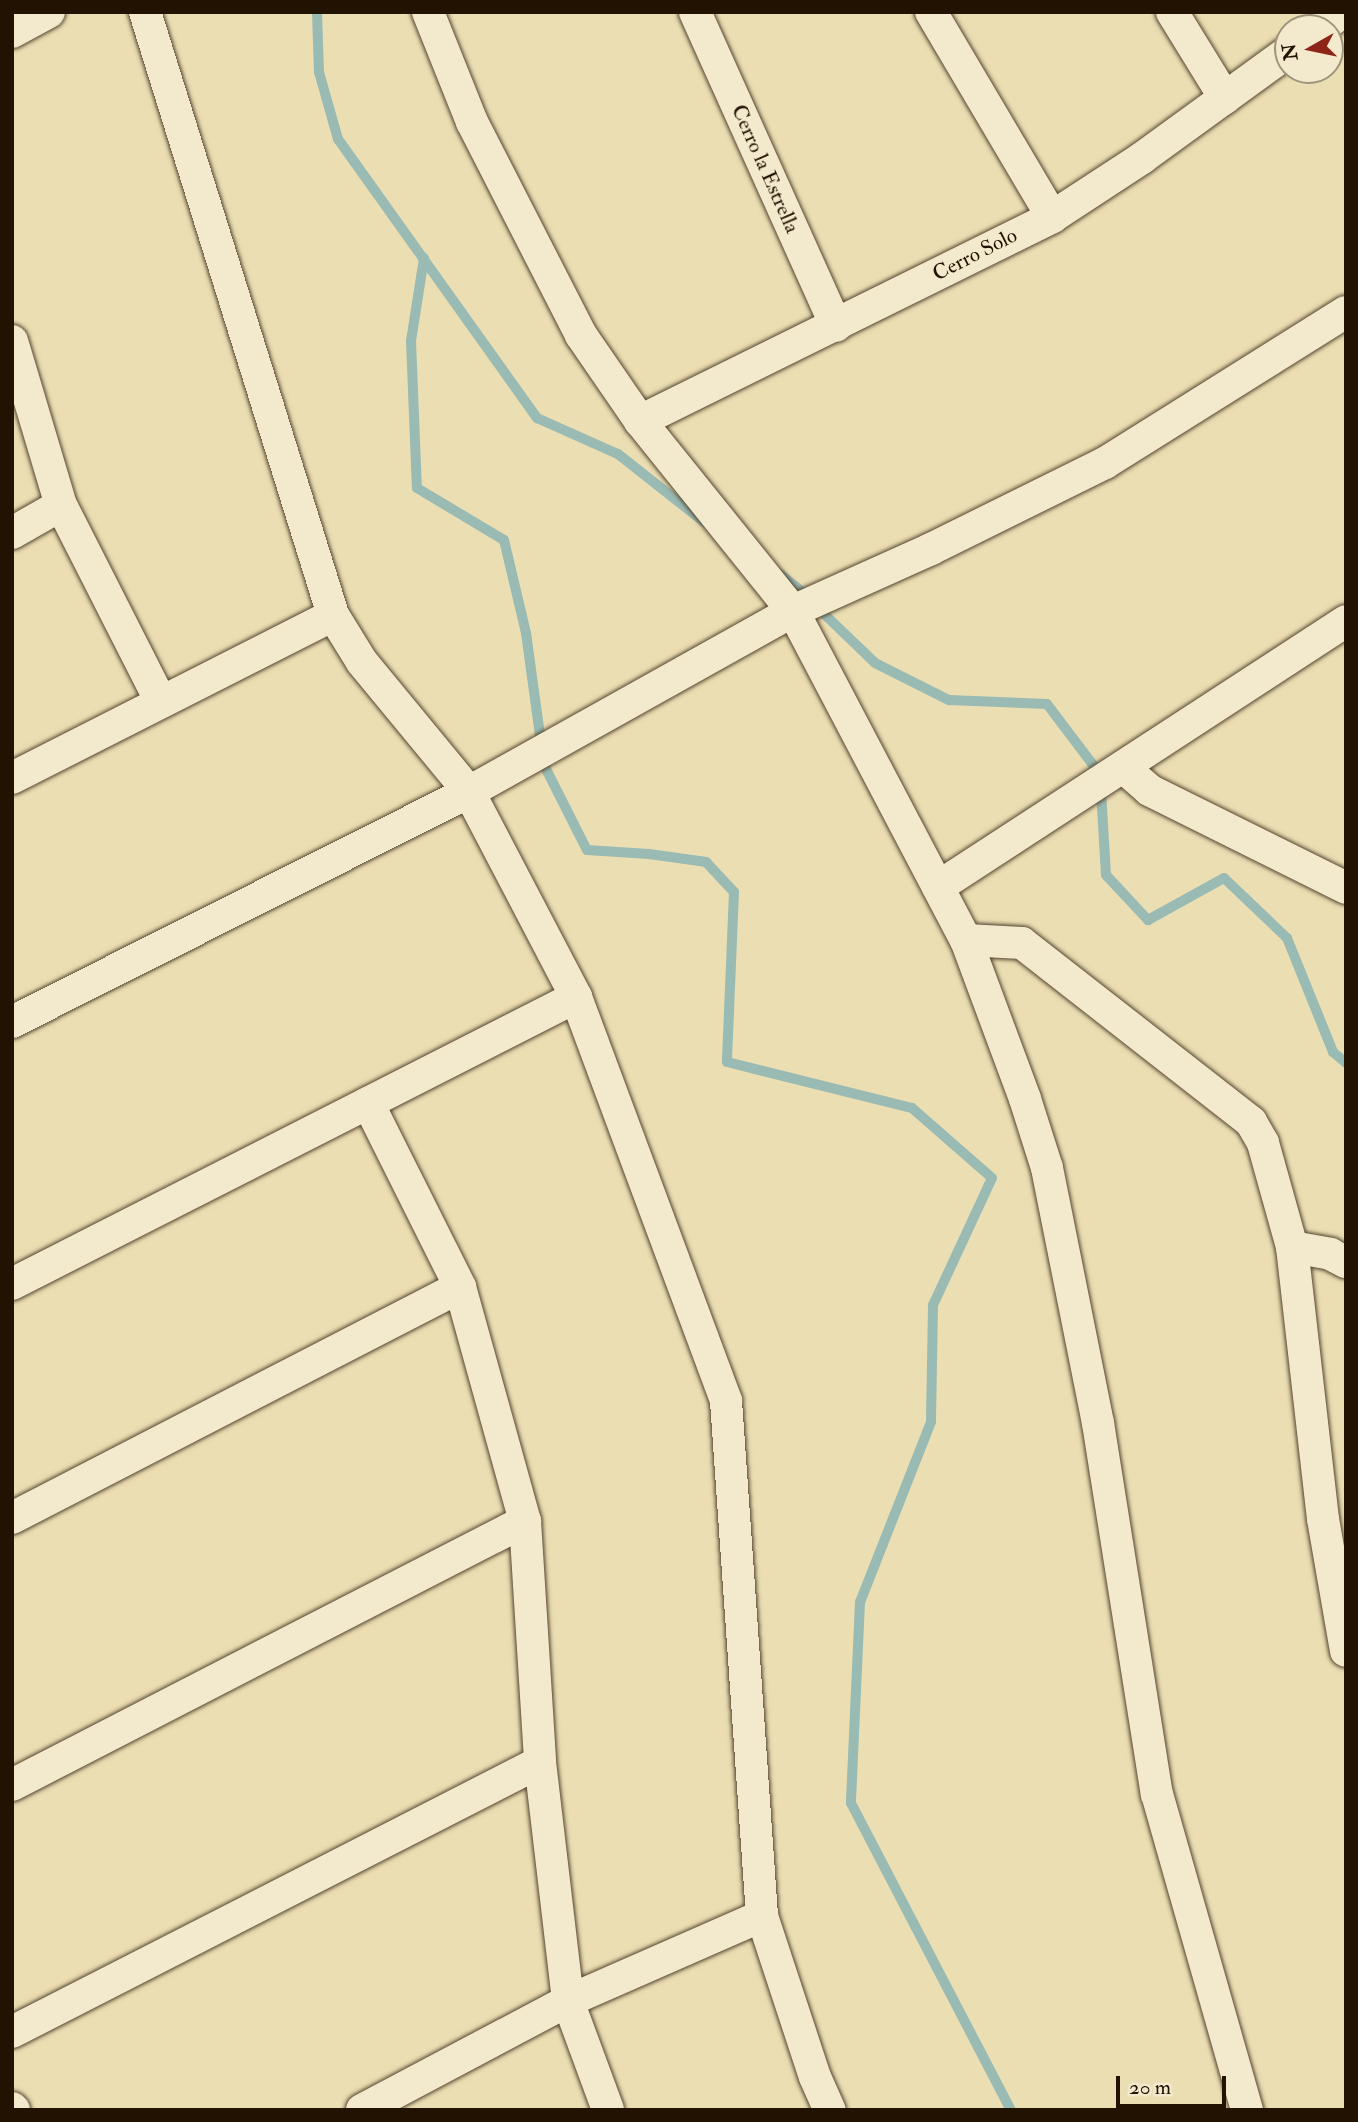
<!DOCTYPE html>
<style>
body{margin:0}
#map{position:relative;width:1358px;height:2122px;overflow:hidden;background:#ecdeb3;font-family:"IM FELL Double Pica",serif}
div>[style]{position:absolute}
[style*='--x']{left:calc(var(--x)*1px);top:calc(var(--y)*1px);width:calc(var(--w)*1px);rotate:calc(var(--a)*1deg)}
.stream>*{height:10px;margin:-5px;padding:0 5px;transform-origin:5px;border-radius:5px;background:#9abbb3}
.roads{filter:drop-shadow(0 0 2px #54452e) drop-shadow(0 0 2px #54452e)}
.minor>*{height:32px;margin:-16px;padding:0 16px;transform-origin:16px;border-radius:16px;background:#f3eace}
span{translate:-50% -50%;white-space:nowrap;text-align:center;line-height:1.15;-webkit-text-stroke:5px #f3eace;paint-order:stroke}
.street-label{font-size:21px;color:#221201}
.frame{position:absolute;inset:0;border:14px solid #221201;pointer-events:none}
.north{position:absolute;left:1274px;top:14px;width:70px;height:70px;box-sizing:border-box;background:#f3eace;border:2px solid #9f947c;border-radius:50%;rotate:261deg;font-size:19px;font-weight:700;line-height:28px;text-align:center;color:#221201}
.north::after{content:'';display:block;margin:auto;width:24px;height:32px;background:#8f2418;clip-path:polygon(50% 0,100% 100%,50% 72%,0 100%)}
.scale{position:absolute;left:1116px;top:2076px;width:110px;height:32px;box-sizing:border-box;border:4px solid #221201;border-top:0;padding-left:9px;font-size:21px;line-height:24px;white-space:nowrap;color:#221201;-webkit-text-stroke:5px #f3eace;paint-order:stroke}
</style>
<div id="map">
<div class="stream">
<div style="--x:317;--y:12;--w:60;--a:88.1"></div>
<div style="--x:319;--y:72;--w:70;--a:74.2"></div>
<div style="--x:338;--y:139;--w:343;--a:54.5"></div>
<div style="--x:537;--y:418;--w:89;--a:24"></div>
<div style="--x:618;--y:454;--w:110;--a:38.3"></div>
<div style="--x:424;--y:258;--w:84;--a:98.9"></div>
<div style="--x:411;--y:341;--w:147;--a:87.7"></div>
<div style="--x:417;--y:488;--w:101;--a:30.9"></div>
<div style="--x:504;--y:540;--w:96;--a:76.7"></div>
<div style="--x:526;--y:633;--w:103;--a:82.2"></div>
<div style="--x:780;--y:574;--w:32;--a:39"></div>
<div style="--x:820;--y:610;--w:76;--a:43.9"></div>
<div style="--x:875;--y:663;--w:83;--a:26.6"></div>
<div style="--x:949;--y:700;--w:98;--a:2.3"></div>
<div style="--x:1047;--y:704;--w:88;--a:52.9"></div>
<div style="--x:1100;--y:774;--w:101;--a:86.6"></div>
<div style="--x:1106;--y:875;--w:62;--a:47"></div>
<div style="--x:1148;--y:920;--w:87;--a:-28.9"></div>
<div style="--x:1224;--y:878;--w:87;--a:43.6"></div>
<div style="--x:1287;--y:938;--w:123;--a:68"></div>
<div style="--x:1333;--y:1052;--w:17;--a:40"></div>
<div style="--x:545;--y:767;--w:93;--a:63.2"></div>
<div style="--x:587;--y:850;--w:62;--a:3.7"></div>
<div style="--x:649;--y:854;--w:58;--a:8"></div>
<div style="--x:706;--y:862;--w:41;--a:47"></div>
<div style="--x:734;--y:892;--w:170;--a:92.4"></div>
<div style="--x:727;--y:1062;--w:191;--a:14"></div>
<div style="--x:912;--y:1108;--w:106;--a:41.2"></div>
<div style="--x:992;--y:1178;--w:140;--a:114.9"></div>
<div style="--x:933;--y:1305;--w:117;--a:91"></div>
<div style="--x:931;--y:1422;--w:193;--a:111.5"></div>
<div style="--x:860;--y:1602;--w:201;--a:92.6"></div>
<div style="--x:851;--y:1803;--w:346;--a:62.5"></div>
</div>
<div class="roads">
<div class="minor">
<div style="--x:145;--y:12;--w:632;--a:72.68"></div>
<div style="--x:333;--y:615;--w:55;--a:58.3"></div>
<div style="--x:362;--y:662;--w:168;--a:50.5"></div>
<div style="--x:469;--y:792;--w:231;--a:62.4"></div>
<div style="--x:576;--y:997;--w:431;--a:69.6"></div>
<div style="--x:726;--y:1401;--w:516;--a:86"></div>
<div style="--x:762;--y:1916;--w:169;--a:71.8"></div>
<div style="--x:815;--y:2077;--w:36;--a:66"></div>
<div style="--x:428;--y:12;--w:118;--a:68.2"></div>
<div style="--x:472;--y:122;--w:239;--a:62.9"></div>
<div style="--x:581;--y:335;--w:104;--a:55.5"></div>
<div style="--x:640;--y:421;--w:244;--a:51.2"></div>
<div style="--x:793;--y:611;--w:372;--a:62.3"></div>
<div style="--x:966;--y:940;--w:170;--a:69.6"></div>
<div style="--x:1025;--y:1099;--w:72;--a:72.3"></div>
<div style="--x:1047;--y:1168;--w:260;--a:78.7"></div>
<div style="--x:1098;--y:1423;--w:376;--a:81"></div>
<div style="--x:1157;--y:1794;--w:329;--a:74.1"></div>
<div style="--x:695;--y:12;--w:344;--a:65.8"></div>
<div style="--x:931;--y:12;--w:238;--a:59.4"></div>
<div style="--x:1172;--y:12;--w:101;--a:58.4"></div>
<div style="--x:1321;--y:28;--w:26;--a:-37"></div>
<div style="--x:12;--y:32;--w:42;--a:-28.4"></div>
<div style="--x:12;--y:341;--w:171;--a:73.4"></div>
<div style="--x:61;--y:505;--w:221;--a:63.1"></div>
<div style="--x:640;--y:421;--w:460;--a:-26.3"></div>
<div style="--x:1052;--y:217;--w:108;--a:-33.2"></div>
<div style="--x:1142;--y:158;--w:180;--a:-36"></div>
<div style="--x:12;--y:533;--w:56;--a:-29.7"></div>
<div style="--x:1123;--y:767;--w:35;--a:41"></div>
<div style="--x:1149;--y:790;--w:220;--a:26.4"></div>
<div style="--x:12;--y:778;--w:360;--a:-26.9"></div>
<div style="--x:938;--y:887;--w:487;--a:-33.1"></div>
<div style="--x:966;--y:940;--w:56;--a:3.1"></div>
<div style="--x:1022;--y:943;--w:291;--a:38"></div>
<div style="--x:1251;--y:1122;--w:24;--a:60"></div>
<div style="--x:1263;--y:1143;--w:108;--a:74.4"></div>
<div style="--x:1292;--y:1247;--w:274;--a:83.5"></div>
<div style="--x:1323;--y:1519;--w:134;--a:80.1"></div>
<div style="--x:12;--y:1022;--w:512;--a:-26.72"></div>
<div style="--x:469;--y:792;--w:371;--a:-29.2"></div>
<div style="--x:793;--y:611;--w:151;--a:-24.2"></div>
<div style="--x:931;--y:549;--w:194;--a:-26.3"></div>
<div style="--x:1105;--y:463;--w:284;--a:-32.1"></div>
<div style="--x:368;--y:1103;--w:206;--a:63.4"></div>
<div style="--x:460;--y:1287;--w:243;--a:74.5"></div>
<div style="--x:525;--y:1521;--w:241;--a:86.4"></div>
<div style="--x:540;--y:1762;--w:241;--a:83.3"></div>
<div style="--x:568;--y:2001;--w:116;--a:69.8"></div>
<div style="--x:1292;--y:1247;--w:39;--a:10"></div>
<div style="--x:1330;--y:1254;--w:18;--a:27"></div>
<div style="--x:12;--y:1284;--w:633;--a:-26.97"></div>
<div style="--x:12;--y:1518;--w:504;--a:-27.28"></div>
<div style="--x:12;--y:1785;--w:577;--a:-27.23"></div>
<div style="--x:12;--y:2032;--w:593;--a:-27.08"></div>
<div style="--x:12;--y:2108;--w:3;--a:45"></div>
<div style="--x:362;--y:2110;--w:233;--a:-27.9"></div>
<div style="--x:568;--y:2001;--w:212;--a:-23.7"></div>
</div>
</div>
<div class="street-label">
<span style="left:765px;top:169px;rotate:66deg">Cerro la Estrella</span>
<span style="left:975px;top:255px;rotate:-27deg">Cerro Solo</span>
</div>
<div class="frame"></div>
<div class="north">N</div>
<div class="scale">20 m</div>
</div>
